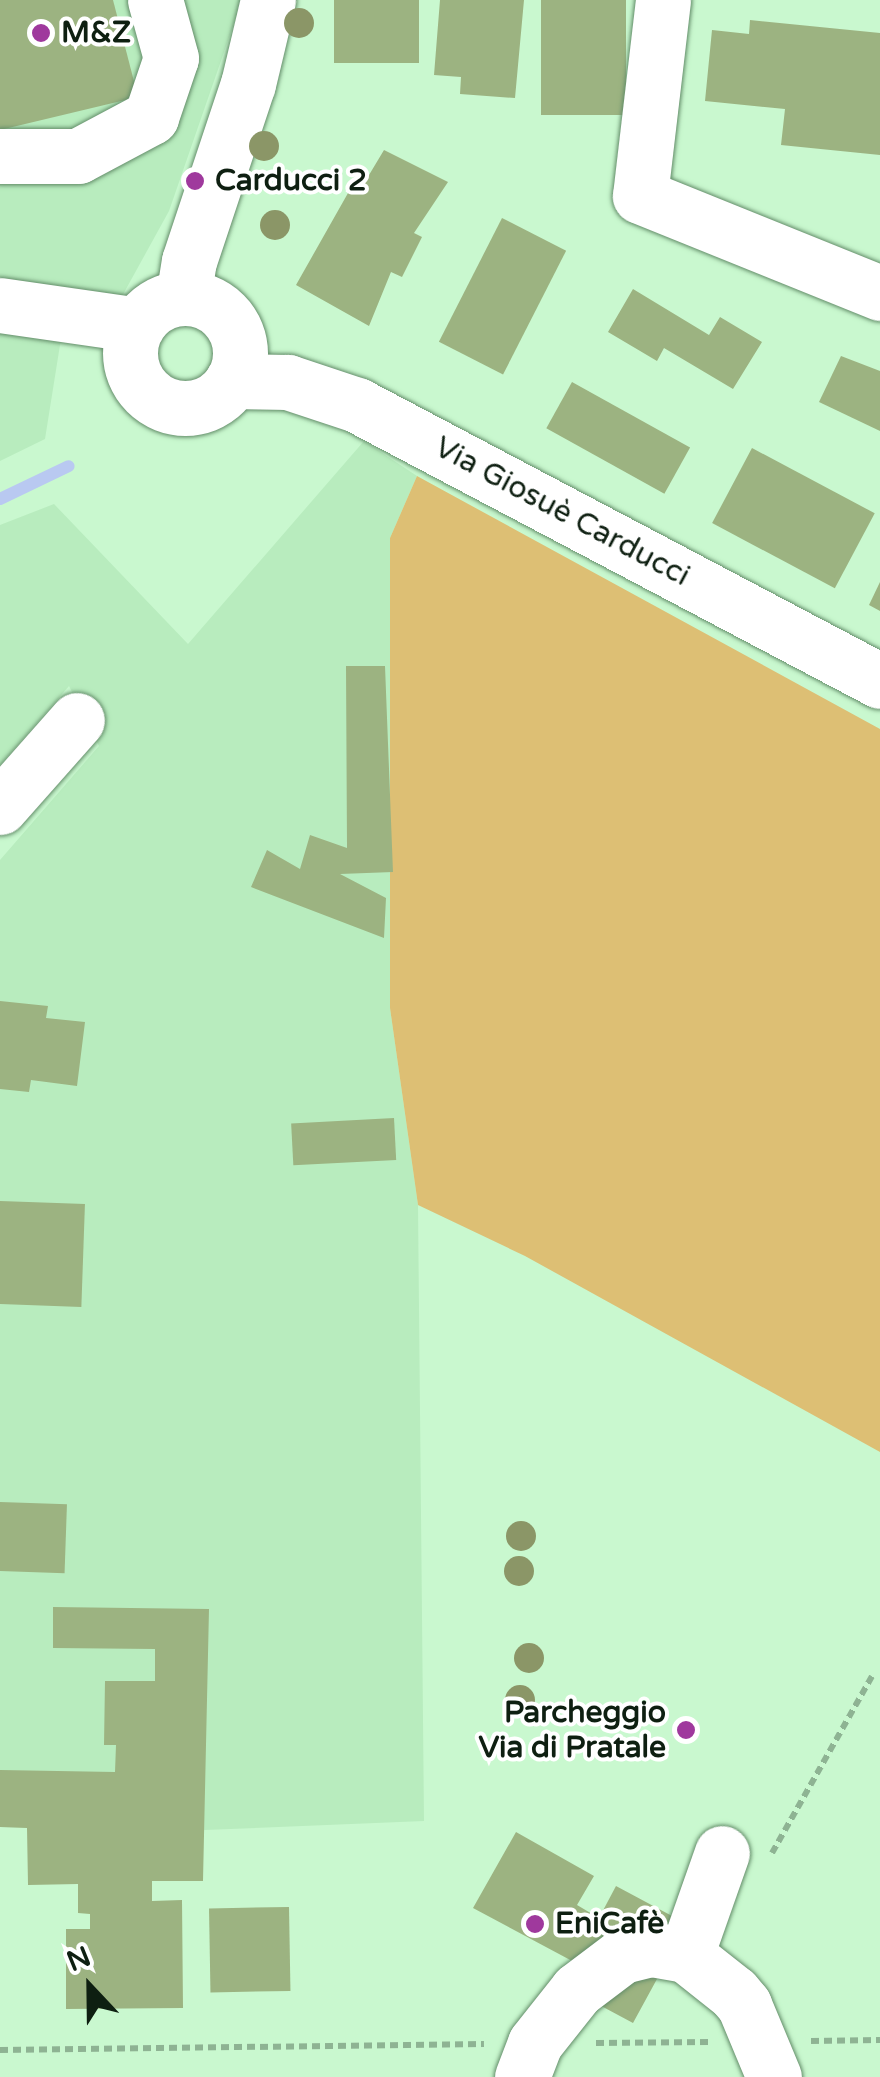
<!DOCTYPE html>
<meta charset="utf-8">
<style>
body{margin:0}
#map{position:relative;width:880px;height:2077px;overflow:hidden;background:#c9f8cf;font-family:"Varela Round",sans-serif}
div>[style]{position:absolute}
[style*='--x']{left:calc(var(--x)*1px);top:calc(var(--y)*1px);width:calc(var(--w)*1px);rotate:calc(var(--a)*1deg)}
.built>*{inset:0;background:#b8ecbe}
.green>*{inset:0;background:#ddbf74}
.stream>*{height:12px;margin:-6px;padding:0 6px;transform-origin:6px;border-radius:6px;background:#b9c9f1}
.building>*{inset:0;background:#9cb381;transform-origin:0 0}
.path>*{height:6px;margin-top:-3px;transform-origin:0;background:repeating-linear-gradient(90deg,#8eb393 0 8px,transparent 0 13px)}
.roads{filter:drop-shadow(0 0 2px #638d69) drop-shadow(0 0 2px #638d69)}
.minor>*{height:55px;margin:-27.5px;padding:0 27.5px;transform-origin:27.5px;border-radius:27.5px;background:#fff}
.minor>.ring{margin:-27.5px;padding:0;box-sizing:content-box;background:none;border:55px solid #fff;border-radius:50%}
.trees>*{width:30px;height:30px;margin:-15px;border-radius:50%;background:#8b9667}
.dots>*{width:28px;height:28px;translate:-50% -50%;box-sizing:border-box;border:5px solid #fff;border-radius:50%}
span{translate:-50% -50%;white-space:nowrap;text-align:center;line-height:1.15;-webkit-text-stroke:8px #fff;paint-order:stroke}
.poi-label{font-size:30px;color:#0e1f11;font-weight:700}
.left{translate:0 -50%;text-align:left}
.right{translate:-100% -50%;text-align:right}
.street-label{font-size:30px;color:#0e1f11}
.north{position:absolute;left:40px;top:1937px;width:100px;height:100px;-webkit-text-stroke:8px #fff;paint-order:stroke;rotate:338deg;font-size:28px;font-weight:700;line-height:40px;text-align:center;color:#0e1f11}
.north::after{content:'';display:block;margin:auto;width:35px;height:45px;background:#0e1f11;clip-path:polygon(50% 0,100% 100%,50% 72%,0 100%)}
</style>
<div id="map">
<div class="built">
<div style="clip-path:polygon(0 0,242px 0,169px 211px,115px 309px,67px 301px,45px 439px,0 461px)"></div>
<div style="clip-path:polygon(364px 441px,417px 476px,390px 538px,390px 1008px,418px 1205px,424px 1821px,205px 1830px,0 1827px,0 860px,99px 746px,69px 686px,0 765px,0 525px,54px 504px,188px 644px)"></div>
</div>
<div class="green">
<div style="clip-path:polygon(417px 476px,880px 729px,880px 1452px,525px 1256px,418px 1205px,390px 1008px,390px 538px)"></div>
</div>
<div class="stream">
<div style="--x:0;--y:499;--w:76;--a:-25.6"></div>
</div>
<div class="building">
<div style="clip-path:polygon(0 0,113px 0,138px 97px,0 130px)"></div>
<div style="left:334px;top:0;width:85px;height:63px"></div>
<div style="clip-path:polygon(440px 0,524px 0,515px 98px,460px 94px,461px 77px,434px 75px)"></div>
<div style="left:541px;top:0;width:85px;height:115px"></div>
<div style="clip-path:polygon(750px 20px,880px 33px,880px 155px,781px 145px,785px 109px,705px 101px,712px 30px,749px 34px)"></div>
<div style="clip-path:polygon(384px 150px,448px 182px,414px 233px,422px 237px,402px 277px,391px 272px,369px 326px,296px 285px,352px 186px,360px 190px)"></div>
<div style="left:502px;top:218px;width:72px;height:139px;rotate:27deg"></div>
<div style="clip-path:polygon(633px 289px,709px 335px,720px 317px,762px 342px,733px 389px,664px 348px,657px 361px,608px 332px)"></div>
<div style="clip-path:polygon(841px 356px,880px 371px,880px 431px,819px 402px)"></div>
<div style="left:572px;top:382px;width:135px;height:53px;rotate:29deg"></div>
<div style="left:752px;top:448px;width:139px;height:85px;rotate:28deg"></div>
<div style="clip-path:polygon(880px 582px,880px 611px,869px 605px)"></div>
<div style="clip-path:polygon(346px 666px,385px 666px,393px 872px,340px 874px,386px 898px,384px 938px,251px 887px,267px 850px,300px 869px,310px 835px,347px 848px)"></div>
<div style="clip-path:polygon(0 1001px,48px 1006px,46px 1018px,85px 1022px,77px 1086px,31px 1080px,29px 1092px,0 1089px)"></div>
<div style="left:394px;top:1118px;width:42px;height:103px;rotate:87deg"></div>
<div style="left:0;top:1201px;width:85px;height:103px;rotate:2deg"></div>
<div style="left:0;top:1502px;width:67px;height:69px;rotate:2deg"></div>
<div style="clip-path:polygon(53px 1607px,209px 1609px,203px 1881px,152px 1881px,152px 1901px,182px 1900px,183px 2008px,66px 2009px,66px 1929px,90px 1929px,90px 1914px,78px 1913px,78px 1884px,28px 1885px,27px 1828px,0 1827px,0 1770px,115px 1772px,116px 1745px,104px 1745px,105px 1681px,155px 1681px,155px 1649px,53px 1648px)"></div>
<div style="clip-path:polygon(516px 1832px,594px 1876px,577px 1905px,599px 1918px,616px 1886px,687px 1924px,633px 2023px,562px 1985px,574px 1962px,473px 1908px)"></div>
<div style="left:289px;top:1907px;width:84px;height:80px;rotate:89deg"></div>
</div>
<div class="path">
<div style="--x:772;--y:1853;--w:203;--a:-60.5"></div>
<div style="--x:811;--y:2041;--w:69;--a:-0.8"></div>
<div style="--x:596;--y:2043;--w:113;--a:-0.5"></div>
<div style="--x:0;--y:2050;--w:484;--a:-0.7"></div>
</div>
<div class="roads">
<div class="minor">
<div style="--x:663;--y:0;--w:197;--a:96.7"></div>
<div style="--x:640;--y:196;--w:259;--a:22"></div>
<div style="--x:0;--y:156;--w:78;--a:0"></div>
<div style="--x:78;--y:156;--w:83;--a:-28.1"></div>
<div style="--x:151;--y:117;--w:62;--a:-71.3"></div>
<div style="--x:171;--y:58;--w:60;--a:-105.4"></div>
<div class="ring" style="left:130px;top:298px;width:55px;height:55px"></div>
<div style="--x:183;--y:298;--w:37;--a:-81"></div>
<div style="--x:189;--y:261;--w:187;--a:-71.6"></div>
<div style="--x:248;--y:84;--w:86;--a:-76.6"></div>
<div style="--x:0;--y:305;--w:139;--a:8.2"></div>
<div style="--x:232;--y:381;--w:56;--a:1"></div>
<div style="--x:288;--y:382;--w:73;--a:18.4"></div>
<div style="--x:357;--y:405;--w:591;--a:27.82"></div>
<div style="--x:0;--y:807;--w:116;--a:-48.5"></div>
<div style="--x:686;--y:1955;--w:108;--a:-70.6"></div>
<div style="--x:522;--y:2077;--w:36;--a:-69"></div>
<div style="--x:535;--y:2043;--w:68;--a:-51.6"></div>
<div style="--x:577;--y:1990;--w:56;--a:-37.1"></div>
<div style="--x:622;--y:1956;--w:30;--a:-14"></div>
<div style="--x:651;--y:1949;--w:36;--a:10"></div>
<div style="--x:686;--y:1955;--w:61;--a:38.4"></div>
<div style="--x:734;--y:1993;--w:16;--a:50"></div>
<div style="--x:744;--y:2005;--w:78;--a:67.4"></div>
</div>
</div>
<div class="trees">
<div style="left:299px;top:23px"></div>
<div style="left:264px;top:146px"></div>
<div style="left:275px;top:225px"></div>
<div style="left:521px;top:1536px"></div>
<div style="left:519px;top:1571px"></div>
<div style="left:529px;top:1658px"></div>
<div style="left:520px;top:1700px"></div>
</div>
<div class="dots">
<div style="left:41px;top:33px;background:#9f399d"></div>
<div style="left:195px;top:181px;background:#9f399d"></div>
<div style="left:686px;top:1730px;background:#9f399d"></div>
<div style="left:535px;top:1924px;background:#9f399d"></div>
</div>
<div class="poi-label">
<span class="left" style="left:61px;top:33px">M&amp;Z</span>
<span class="left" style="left:215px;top:181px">Carducci 2</span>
<span class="right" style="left:666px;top:1730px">Parcheggio<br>Via di Pratale</span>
<span class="left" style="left:555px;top:1924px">EniCafè</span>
</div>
<div class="street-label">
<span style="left:562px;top:512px;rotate:28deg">Via Giosuè Carducci</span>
</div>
<div class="north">N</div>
</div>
